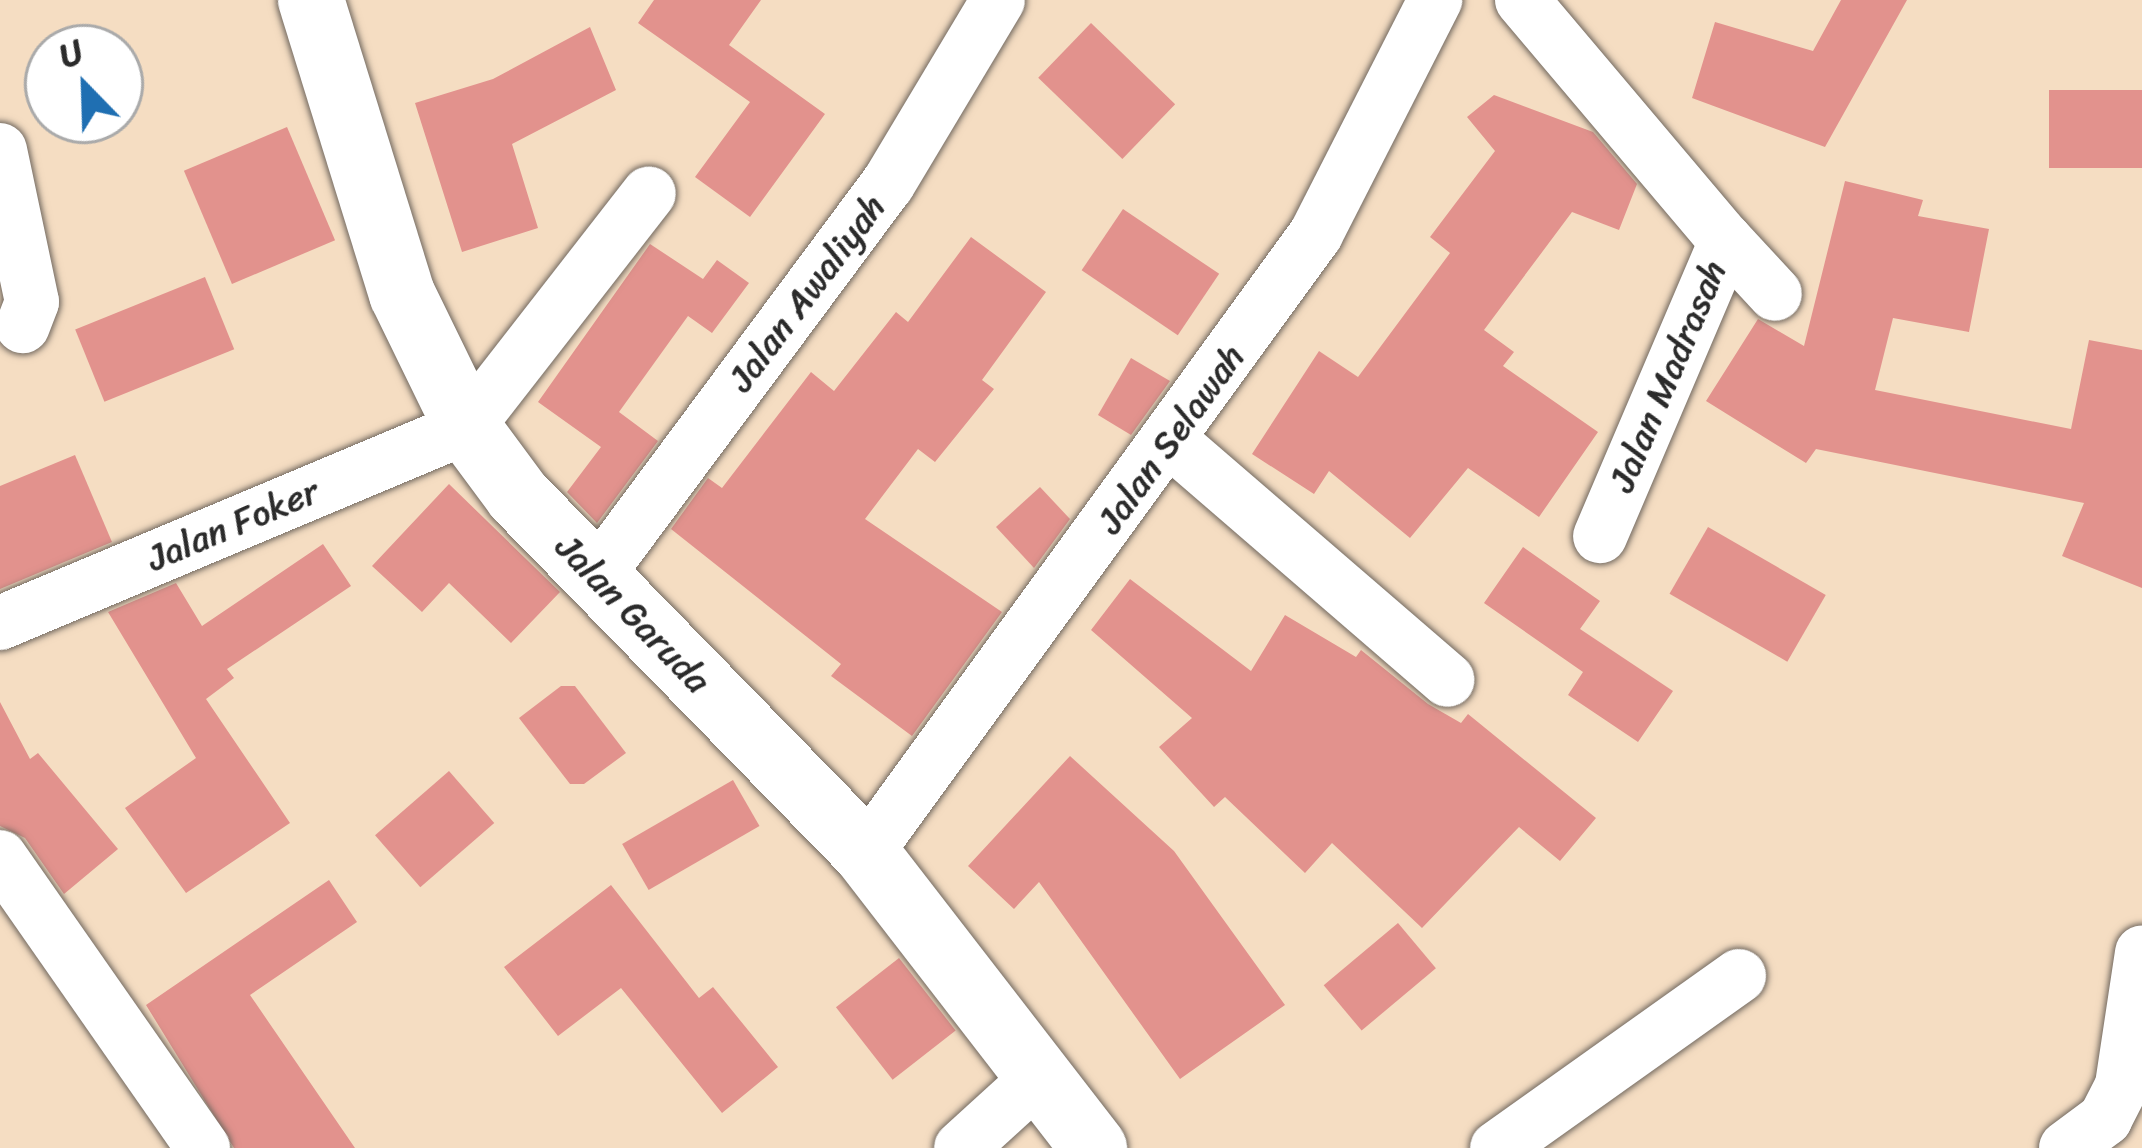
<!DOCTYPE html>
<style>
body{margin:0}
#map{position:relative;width:2142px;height:1148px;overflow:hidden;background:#f5ddc2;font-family:Sriracha,sans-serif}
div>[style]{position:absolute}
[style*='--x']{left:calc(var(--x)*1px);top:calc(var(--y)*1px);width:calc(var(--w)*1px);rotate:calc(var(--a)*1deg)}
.building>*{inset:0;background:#e2928d;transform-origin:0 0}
.roads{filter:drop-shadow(0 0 3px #726960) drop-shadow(0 0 3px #726960)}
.street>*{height:54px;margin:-27px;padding:0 27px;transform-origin:27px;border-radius:27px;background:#fff}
.secondary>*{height:66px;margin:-33px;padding:0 33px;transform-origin:33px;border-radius:33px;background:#fff}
span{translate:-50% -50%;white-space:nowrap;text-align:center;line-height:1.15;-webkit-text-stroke:9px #fff;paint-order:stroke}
.street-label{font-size:36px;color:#2b2b2b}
.north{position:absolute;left:24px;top:24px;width:120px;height:120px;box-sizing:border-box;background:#fff;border:3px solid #aaa;border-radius:50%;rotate:337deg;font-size:33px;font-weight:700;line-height:48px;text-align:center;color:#2b2b2b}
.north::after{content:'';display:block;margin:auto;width:42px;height:54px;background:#1f6fb2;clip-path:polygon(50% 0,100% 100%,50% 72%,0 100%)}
</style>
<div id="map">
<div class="building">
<div style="clip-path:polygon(654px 0,761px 0,729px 45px,825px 114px,750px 217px,695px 177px,750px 102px,638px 23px)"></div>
<div style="clip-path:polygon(1841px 0,1907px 0,1825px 147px,1692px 98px,1715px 22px,1813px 51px)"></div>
<div style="left:1091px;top:23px;width:117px;height:76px;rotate:44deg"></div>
<div style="clip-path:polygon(590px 27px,616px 90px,512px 144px,538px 228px,462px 252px,415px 103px,493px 79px)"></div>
<div style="left:2142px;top:90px;width:78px;height:93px;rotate:90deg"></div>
<div style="clip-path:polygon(1494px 95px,1593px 132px,1637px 184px,1619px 230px,1572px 212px,1484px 330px,1514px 352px,1503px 366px,1598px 432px,1539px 517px,1468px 468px,1410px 538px,1329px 471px,1314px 494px,1252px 454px,1319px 351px,1358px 377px,1450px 253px,1430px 237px,1495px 151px,1467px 117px)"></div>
<div style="left:287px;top:127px;width:123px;height:112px;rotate:67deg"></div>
<div style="clip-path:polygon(1845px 181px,1923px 200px,1918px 216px,1989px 229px,1969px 332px,1893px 318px,1875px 390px,2071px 429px,2089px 340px,2142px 350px,2142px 588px,2062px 556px,2084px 503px,1816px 449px,1806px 463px,1706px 401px,1758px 319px,1804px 346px)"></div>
<div style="left:1123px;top:209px;width:116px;height:74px;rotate:34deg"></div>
<div style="clip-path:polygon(971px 237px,1046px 292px,982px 380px,994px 389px,935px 462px,918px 449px,865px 519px,1002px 612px,912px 736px,831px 676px,841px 664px,671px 529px,708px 478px,722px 488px,811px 372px,834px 391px,896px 312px,908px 322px)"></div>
<div style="clip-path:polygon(650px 244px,703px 279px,717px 260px,749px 283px,712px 333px,688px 316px,619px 412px,658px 441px,597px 523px,567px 492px,601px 447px,538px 402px)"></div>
<div style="left:205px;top:277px;width:78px;height:140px;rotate:68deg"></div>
<div style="clip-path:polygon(1131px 358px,1170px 381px,1131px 435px,1098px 415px)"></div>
<div style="clip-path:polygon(75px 455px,112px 542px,0 589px,0 486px)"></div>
<div style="clip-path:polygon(449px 484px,560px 592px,511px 643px,449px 583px,422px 612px,372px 566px)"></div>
<div style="clip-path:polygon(1040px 487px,1070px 519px,1034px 568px,996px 527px)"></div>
<div style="left:1708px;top:527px;width:136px;height:77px;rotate:30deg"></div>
<div style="clip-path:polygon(323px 544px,351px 586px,227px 669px,234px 678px,206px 699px,290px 823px,186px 893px,125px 808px,196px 758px,108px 612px,176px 583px,202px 626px)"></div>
<div style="clip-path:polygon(1523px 547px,1600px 601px,1580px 629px,1673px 691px,1638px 742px,1568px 695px,1583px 672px,1484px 603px)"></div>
<div style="clip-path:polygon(1130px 579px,1251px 671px,1285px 615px,1356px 657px,1361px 650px,1428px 704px,1461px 723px,1468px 714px,1596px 818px,1560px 861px,1519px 827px,1422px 928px,1332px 843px,1305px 873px,1225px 797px,1214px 807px,1159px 747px,1192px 718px,1091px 630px)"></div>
<div style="clip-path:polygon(561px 686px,575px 686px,626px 753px,584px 784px,570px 784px,519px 718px)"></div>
<div style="clip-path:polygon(0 702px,30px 759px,38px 753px,118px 849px,64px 894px,25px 838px,0 826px)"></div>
<div style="clip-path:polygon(1070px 756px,1174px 851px,1285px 1005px,1180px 1079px,1039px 882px,1014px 909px,968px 866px)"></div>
<div style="left:449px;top:771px;width:69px;height:98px;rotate:49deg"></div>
<div style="left:733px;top:780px;width:53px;height:128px;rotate:60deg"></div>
<div style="clip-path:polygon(329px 880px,357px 922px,250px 995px,355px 1148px,234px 1148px,146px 1005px)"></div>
<div style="clip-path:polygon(611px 885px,699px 998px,713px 987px,778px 1067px,722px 1113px,621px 988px,558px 1036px,504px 967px)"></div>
<div style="left:1398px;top:923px;width:59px;height:97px;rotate:50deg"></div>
<div style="left:899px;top:958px;width:92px;height:80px;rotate:52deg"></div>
</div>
<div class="roads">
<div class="street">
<div style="--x:1522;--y:0;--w:316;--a:49.8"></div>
<div style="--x:1726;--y:241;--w:321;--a:113.1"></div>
<div style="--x:0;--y:150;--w:155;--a:78.1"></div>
<div style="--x:32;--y:302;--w:26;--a:111"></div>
<div style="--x:1726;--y:241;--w:72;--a:47.2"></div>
<div style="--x:1172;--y:442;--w:364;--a:40.8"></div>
<div style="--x:598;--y:574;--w:486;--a:-53.4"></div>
<div style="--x:888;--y:184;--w:214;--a:-59.1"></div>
<div style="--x:0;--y:623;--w:506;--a:-22.77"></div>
<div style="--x:467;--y:427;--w:296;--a:-52.1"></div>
<div style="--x:866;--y:853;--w:765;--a:-53.98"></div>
<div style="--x:1316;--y:234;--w:263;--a:-63"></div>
<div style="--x:0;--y:857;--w:355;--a:55.1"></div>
<div style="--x:961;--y:1148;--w:104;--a:-42.3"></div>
<div style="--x:1497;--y:1148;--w:297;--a:-35.4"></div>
<div style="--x:2066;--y:1148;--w:49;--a:-36.6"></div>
<div style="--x:2105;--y:1119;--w:38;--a:-63"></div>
<div style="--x:2122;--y:1085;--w:134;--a:-81.4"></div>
</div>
<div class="secondary">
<div style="--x:311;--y:0;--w:308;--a:72.8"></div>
<div style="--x:402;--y:294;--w:148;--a:64"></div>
<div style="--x:467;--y:427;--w:86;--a:53.5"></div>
<div style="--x:518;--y:496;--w:499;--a:45.7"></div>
<div style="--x:866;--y:853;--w:373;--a:52.3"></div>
</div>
</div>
<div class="street-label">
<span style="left:807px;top:293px;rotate:-53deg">Jalan Awaliyah</span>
<span style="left:1668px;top:376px;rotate:-67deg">Jalan Madrasah</span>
<span style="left:1171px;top:439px;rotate:-54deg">Jalan Selawah</span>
<span style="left:233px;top:525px;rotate:-23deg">Jalan Foker</span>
<span style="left:633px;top:614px;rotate:46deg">Jalan Garuda</span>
</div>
<div class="north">U</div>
</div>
